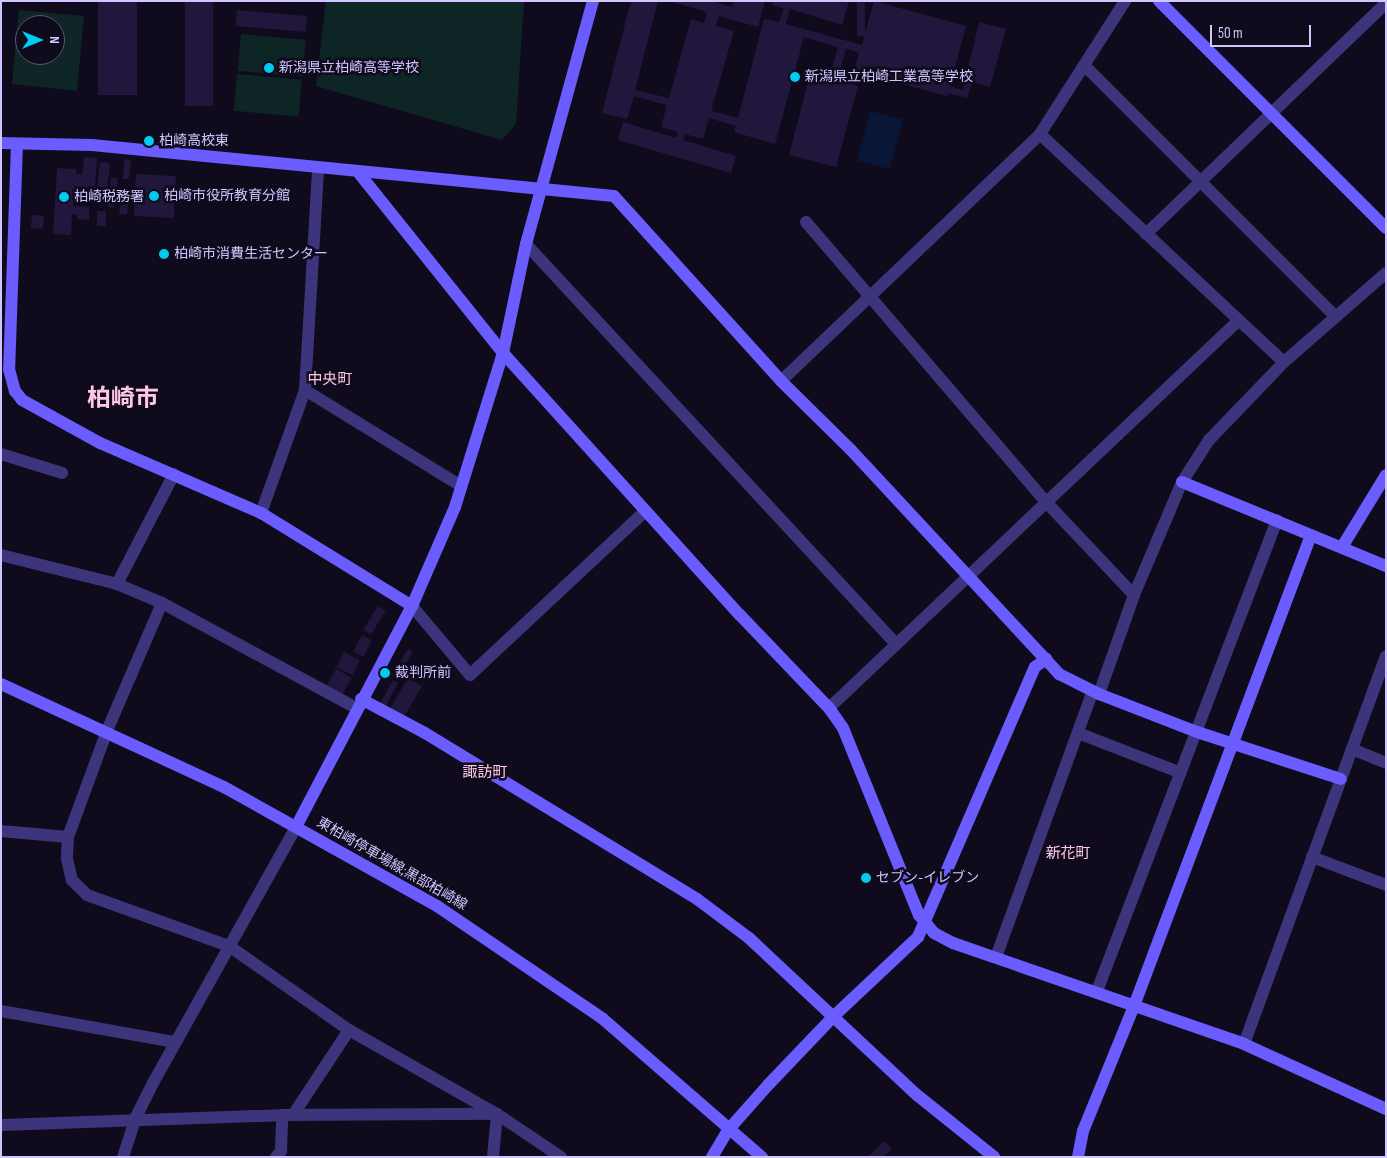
<!DOCTYPE html>
<meta charset="utf-8">
<style>
body{margin:0}
#map{position:relative;width:1387px;height:1158px;overflow:hidden;background:#0f0b1c;font-family:"Sofia Sans Condensed","Noto Sans JP",sans-serif}
div>[style]{position:absolute}
[style*='--x']{left:calc(var(--x)*1px);top:calc(var(--y)*1px);width:calc(var(--w)*1px);rotate:calc(var(--a)*1deg)}
.green>*{inset:0;background:#0e2526;transform-origin:0 0}
.water>*{inset:0;background:#081638;transform-origin:0 0}
.building>*{inset:0;background:#21173d;transform-origin:0 0}
.street>*{height:12px;margin:-6px;padding:0 6px;transform-origin:6px;border-radius:6px;background:#3c357c}
.secondary>*{height:12px;margin:-6px;padding:0 6px;transform-origin:6px;border-radius:6px;background:#6b5cff}
.dots>*{width:14px;height:14px;translate:-50% -50%;box-sizing:border-box;border:2px solid #0f0b1c;border-radius:50%}
span{translate:-50% -50%;white-space:nowrap;text-align:center;line-height:1.15;-webkit-text-stroke:5px #0f0b1c;paint-order:stroke}
.poi-label{font-size:14px;color:#d0c5ff}
.left{translate:0 -50%;text-align:left}
.street-label{font-size:14px;color:#d0c5ff}
.neighbourhood-label{font-size:15px;color:#ffc7e7}
.town-label{font-size:24px;color:#ffc7e7;font-weight:700}
.frame{position:absolute;inset:0;border:2px solid #d0c5ff;pointer-events:none}
.north{position:absolute;left:15px;top:15px;width:50px;height:50px;box-sizing:border-box;background:#0f0b1c;border:1px solid #5c5577;border-radius:50%;rotate:90deg;font-size:14px;font-weight:700;line-height:20px;text-align:center;color:#d0c5ff}
.north::after{content:'';display:block;margin:auto;width:18px;height:22px;background:#00caf0;clip-path:polygon(50% 0,100% 100%,50% 72%,0 100%)}
.scale{position:absolute;left:1210px;top:25px;width:101px;height:22px;box-sizing:border-box;border:2px solid #d0c5ff;border-top:0;padding-left:6px;font-size:15px;line-height:18px;white-space:nowrap;color:#d0c5ff;-webkit-text-stroke:4px #0f0b1c;paint-order:stroke}
</style>
<div id="map">
<div class="green">
<div style="clip-path:polygon(326px 1px,524px 1px,516px 124px,502px 140px,316px 86px)"></div>
<div style="clip-path:polygon(evenodd,19px 10px,84px 16px,77px 91px,12px 84px,19px 10px,25px 25px,55px 25px,55px 55px,25px 55px,25px 25px)"></div>
<div style="left:241px;top:34px;width:65px;height:37px;rotate:5deg"></div>
<div style="left:237px;top:74px;width:65px;height:37px;rotate:5deg"></div>
</div>
<div class="water">
<div style="left:870px;top:111px;width:34px;height:51px;rotate:15deg"></div>
</div>
<div class="building">
<div style="left:98px;top:1px;width:39px;height:94px"></div>
<div style="left:185px;top:1px;width:28px;height:105px"></div>
<div style="clip-path:polygon(631px 1px,658px 1px,635px 90px,669px 98px,691px 19px,704px 23px,707px 12px,669px 1px,711px 1px,732px 7px,734px 1px,765px 1px,758px 27px,719px 16px,716px 26px,734px 31px,711px 111px,738px 118px,764px 19px,779px 22px,784px 9px,772px 5px,773px 1px,849px 1px,842px 25px,790px 9px,786px 24px,862px 45px,874px 1px,966px 26px,950px 86px,963px 90px,979px 22px,1006px 29px,990px 87px,972px 82px,967px 98px,948px 93px,947px 96px,854px 71px,859px 52px,846px 49px,837px 81px,858px 86px,836px 167px,789px 155px,810px 75px,829px 80px,838px 47px,804px 37px,775px 144px,734px 132px,736px 126px,709px 118px,703px 139px,685px 134px,683px 140px,736px 156px,731px 173px,618px 140px,623px 122px,676px 138px,678px 132px,661px 127px,667px 105px,634px 96px,627px 119px,602px 113px)"></div>
<div style="left:857px;top:1px;width:8px;height:35px"></div>
<div style="left:237px;top:10px;width:70px;height:16px;rotate:5deg"></div>
<div style="clip-path:polygon(84px 157px,97px 158px,95px 188px,74px 186px,73px 206px,89px 207px,89px 220px,77px 219px,77px 215px,72px 214px,71px 235px,53px 234px,57px 168px,76px 169px,76px 174px,82px 174px)"></div>
<div style="clip-path:polygon(124px 159px,131px 160px,129px 179px,123px 179px)"></div>
<div style="left:100px;top:162px;width:10px;height:25px;rotate:6deg"></div>
<div style="left:136px;top:174px;width:40px;height:42px;rotate:3deg"></div>
<div style="left:111px;top:177px;width:7px;height:30px;rotate:8deg"></div>
<div style="left:122px;top:190px;width:8px;height:24px;rotate:7deg"></div>
<div style="left:97px;top:211px;width:9px;height:15px"></div>
<div style="left:32px;top:215px;width:12px;height:13px;rotate:5deg"></div>
<div style="left:378px;top:606px;width:9px;height:28px;rotate:32deg"></div>
<div style="left:362px;top:635px;width:11px;height:19px;rotate:27deg"></div>
<div style="left:408px;top:649px;width:6px;height:28px;rotate:31deg"></div>
<div style="left:344px;top:652px;width:18px;height:17px;rotate:27deg"></div>
<div style="left:336px;top:669px;width:18px;height:21px;rotate:29deg"></div>
<div style="left:408px;top:678px;width:16px;height:37px;rotate:30deg"></div>
<div style="clip-path:polygon(393px 680px,398px 683px,385px 708px,379px 705px)"></div>
<div style="clip-path:polygon(884px 1141px,892px 1149px,884px 1157px,868px 1157px)"></div>
</div>
<div class="street">
<div style="--x:1084;--y:65;--w:356;--a:45"></div>
<div style="--x:1040;--y:134;--w:334;--a:43.1"></div>
<div style="--x:806;--y:222;--w:369;--a:49.4"></div>
<div style="--x:1046;--y:502;--w:128;--a:46.6"></div>
<div style="--x:1146;--y:234;--w:333;--a:-43.9"></div>
<div style="--x:526;--y:244;--w:545;--a:47.23"></div>
<div style="--x:781;--y:381;--w:358;--a:-43.6"></div>
<div style="--x:1040;--y:134;--w:158;--a:-57.4"></div>
<div style="--x:305;--y:390;--w:183;--a:31.6"></div>
<div style="--x:1;--y:454;--w:64;--a:17.3"></div>
<div style="--x:174;--y:474;--w:124;--a:117.4"></div>
<div style="--x:117;--y:584;--w:49;--a:22.9"></div>
<div style="--x:162;--y:603;--w:221;--a:28.4"></div>
<div style="--x:261;--y:513;--w:131;--a:-70.3"></div>
<div style="--x:305;--y:390;--w:222;--a:-86.6"></div>
<div style="--x:1;--y:555;--w:120;--a:14"></div>
<div style="--x:162;--y:603;--w:139;--a:113.3"></div>
<div style="--x:107;--y:731;--w:113;--a:110.2"></div>
<div style="--x:68;--y:837;--w:22;--a:93"></div>
<div style="--x:67;--y:859;--w:22;--a:77"></div>
<div style="--x:72;--y:880;--w:21;--a:45"></div>
<div style="--x:87;--y:895;--w:151;--a:19.8"></div>
<div style="--x:229;--y:946;--w:146;--a:35"></div>
<div style="--x:349;--y:1030;--w:170;--a:29.6"></div>
<div style="--x:497;--y:1114;--w:77;--a:33.9"></div>
<div style="--x:412;--y:606;--w:90;--a:50"></div>
<div style="--x:470;--y:675;--w:240;--a:-43.1"></div>
<div style="--x:1099;--y:694;--w:105;--a:-70.5"></div>
<div style="--x:1134;--y:595;--w:123;--a:-67"></div>
<div style="--x:1182;--y:482;--w:50;--a:-57.3"></div>
<div style="--x:1209;--y:440;--w:108;--a:-46.1"></div>
<div style="--x:1284;--y:362;--w:135;--a:-41.1"></div>
<div style="--x:829;--y:708;--w:564;--a:-43.42"></div>
<div style="--x:1078;--y:733;--w:110;--a:21.2"></div>
<div style="--x:1352;--y:749;--w:37;--a:22"></div>
<div style="--x:1;--y:831;--w:67;--a:5.1"></div>
<div style="--x:1312;--y:857;--w:79;--a:20.7"></div>
<div style="--x:996;--y:957;--w:283;--a:-70"></div>
<div style="--x:1097;--y:991;--w:504;--a:-69.08"></div>
<div style="--x:1;--y:1011;--w:177;--a:10.1"></div>
<div style="--x:1244;--y:1044;--w:413;--a:-69.9"></div>
<div style="--x:293;--y:1115;--w:102;--a:-56.6"></div>
<div style="--x:1;--y:1125;--w:281;--a:-2"></div>
<div style="--x:282;--y:1115;--w:215;--a:-0.3"></div>
<div style="--x:497;--y:1114;--w:43;--a:95.3"></div>
<div style="--x:123;--y:1157;--w:40;--a:-72"></div>
<div style="--x:135;--y:1119;--w:40;--a:-63.4"></div>
<div style="--x:153;--y:1083;--w:295;--a:-60.8"></div>
<div style="--x:276;--y:1157;--w:8;--a:-50"></div>
<div style="--x:281;--y:1151;--w:36;--a:-88"></div>
</div>
<div class="secondary">
<div style="--x:1159;--y:1;--w:321;--a:45"></div>
<div style="--x:1;--y:143;--w:91;--a:1.3"></div>
<div style="--x:92;--y:145;--w:524;--a:5.58"></div>
<div style="--x:614;--y:196;--w:249;--a:47.9"></div>
<div style="--x:781;--y:381;--w:98;--a:44.6"></div>
<div style="--x:851;--y:450;--w:306;--a:47.1"></div>
<div style="--x:1059;--y:674;--w:45;--a:26.6"></div>
<div style="--x:1099;--y:694;--w:105;--a:21.2"></div>
<div style="--x:1197;--y:732;--w:151;--a:18.1"></div>
<div style="--x:17;--y:144;--w:225;--a:92"></div>
<div style="--x:9;--y:369;--w:23;--a:75"></div>
<div style="--x:15;--y:391;--w:11;--a:52"></div>
<div style="--x:22;--y:400;--w:89;--a:28.9"></div>
<div style="--x:100;--y:443;--w:176;--a:23.5"></div>
<div style="--x:261;--y:513;--w:177;--a:31.6"></div>
<div style="--x:358;--y:172;--w:232;--a:51.3"></div>
<div style="--x:503;--y:353;--w:353;--a:47.9"></div>
<div style="--x:740;--y:615;--w:129;--a:46.3"></div>
<div style="--x:829;--y:708;--w:24;--a:55"></div>
<div style="--x:843;--y:728;--w:202;--a:67.9"></div>
<div style="--x:919;--y:915;--w:23;--a:50"></div>
<div style="--x:934;--y:933;--w:21;--a:28"></div>
<div style="--x:953;--y:943;--w:308;--a:19.1"></div>
<div style="--x:1244;--y:1044;--w:156;--a:24.6"></div>
<div style="--x:1182;--y:482;--w:221;--a:22.4"></div>
<div style="--x:1342;--y:547;--w:84;--a:-58.6"></div>
<div style="--x:1;--y:684;--w:246;--a:24.8"></div>
<div style="--x:224;--y:787;--w:244;--a:29.2"></div>
<div style="--x:437;--y:906;--w:201;--a:34.2"></div>
<div style="--x:603;--y:1019;--w:211;--a:41"></div>
<div style="--x:361;--y:699;--w:72;--a:28"></div>
<div style="--x:425;--y:733;--w:319;--a:31.4"></div>
<div style="--x:697;--y:899;--w:65;--a:36.9"></div>
<div style="--x:749;--y:938;--w:230;--a:43.1"></div>
<div style="--x:917;--y:1095;--w:99;--a:38.8"></div>
<div style="--x:297;--y:825;--w:247;--a:-62.3"></div>
<div style="--x:412;--y:606;--w:108;--a:-66.5"></div>
<div style="--x:455;--y:507;--w:161;--a:-72.7"></div>
<div style="--x:503;--y:353;--w:111;--a:-78.1"></div>
<div style="--x:526;--y:244;--w:252;--a:-74.6"></div>
<div style="--x:712;--y:1157;--w:33;--a:-59"></div>
<div style="--x:729;--y:1129;--w:59;--a:-48.4"></div>
<div style="--x:768;--y:1085;--w:97;--a:-46.3"></div>
<div style="--x:835;--y:1015;--w:114;--a:-43.2"></div>
<div style="--x:918;--y:937;--w:294;--a:-66.6"></div>
<div style="--x:1035;--y:667;--w:14;--a:-36"></div>
<div style="--x:1078;--y:1157;--w:26;--a:-79"></div>
<div style="--x:1083;--y:1131;--w:135;--a:-67.8"></div>
<div style="--x:1134;--y:1006;--w:503;--a:-69.4"></div>
</div>
<div class="dots">
<div style="left:269px;top:68px;background:#00caf0"></div>
<div style="left:795px;top:77px;background:#00caf0"></div>
<div style="left:149px;top:141px;background:#00caf0"></div>
<div style="left:154px;top:196px;background:#00caf0"></div>
<div style="left:64px;top:197px;background:#00caf0"></div>
<div style="left:164px;top:254px;background:#00caf0"></div>
<div style="left:385px;top:673px;background:#00caf0"></div>
<div style="left:866px;top:878px;background:#00caf0"></div>
</div>
<div class="poi-label">
<span class="left" style="left:279px;top:68px">新潟県立柏崎高等学校</span>
<span class="left" style="left:805px;top:77px">新潟県立柏崎工業高等学校</span>
<span class="left" style="left:159px;top:141px">柏崎高校東</span>
<span class="left" style="left:164px;top:196px">柏崎市役所教育分館</span>
<span class="left" style="left:74px;top:197px">柏崎税務署</span>
<span class="left" style="left:174px;top:254px">柏崎市消費生活センター</span>
<span class="left" style="left:395px;top:673px">裁判所前</span>
<span class="left" style="left:876px;top:878px">セブン-イレブン</span>
</div>
<div class="street-label">
<span style="left:392px;top:864px;rotate:30deg">東柏崎停車場線;黒部柏崎線</span>
</div>
<div class="neighbourhood-label">
<span style="left:330px;top:380px">中央町</span>
<span style="left:485px;top:773px">諏訪町</span>
<span style="left:1068px;top:854px">新花町</span>
</div>
<div class="town-label">
<span style="left:123px;top:399px">柏崎市</span>
</div>
<div class="frame"></div>
<div class="north">N</div>
<div class="scale">50 m</div>
</div>
